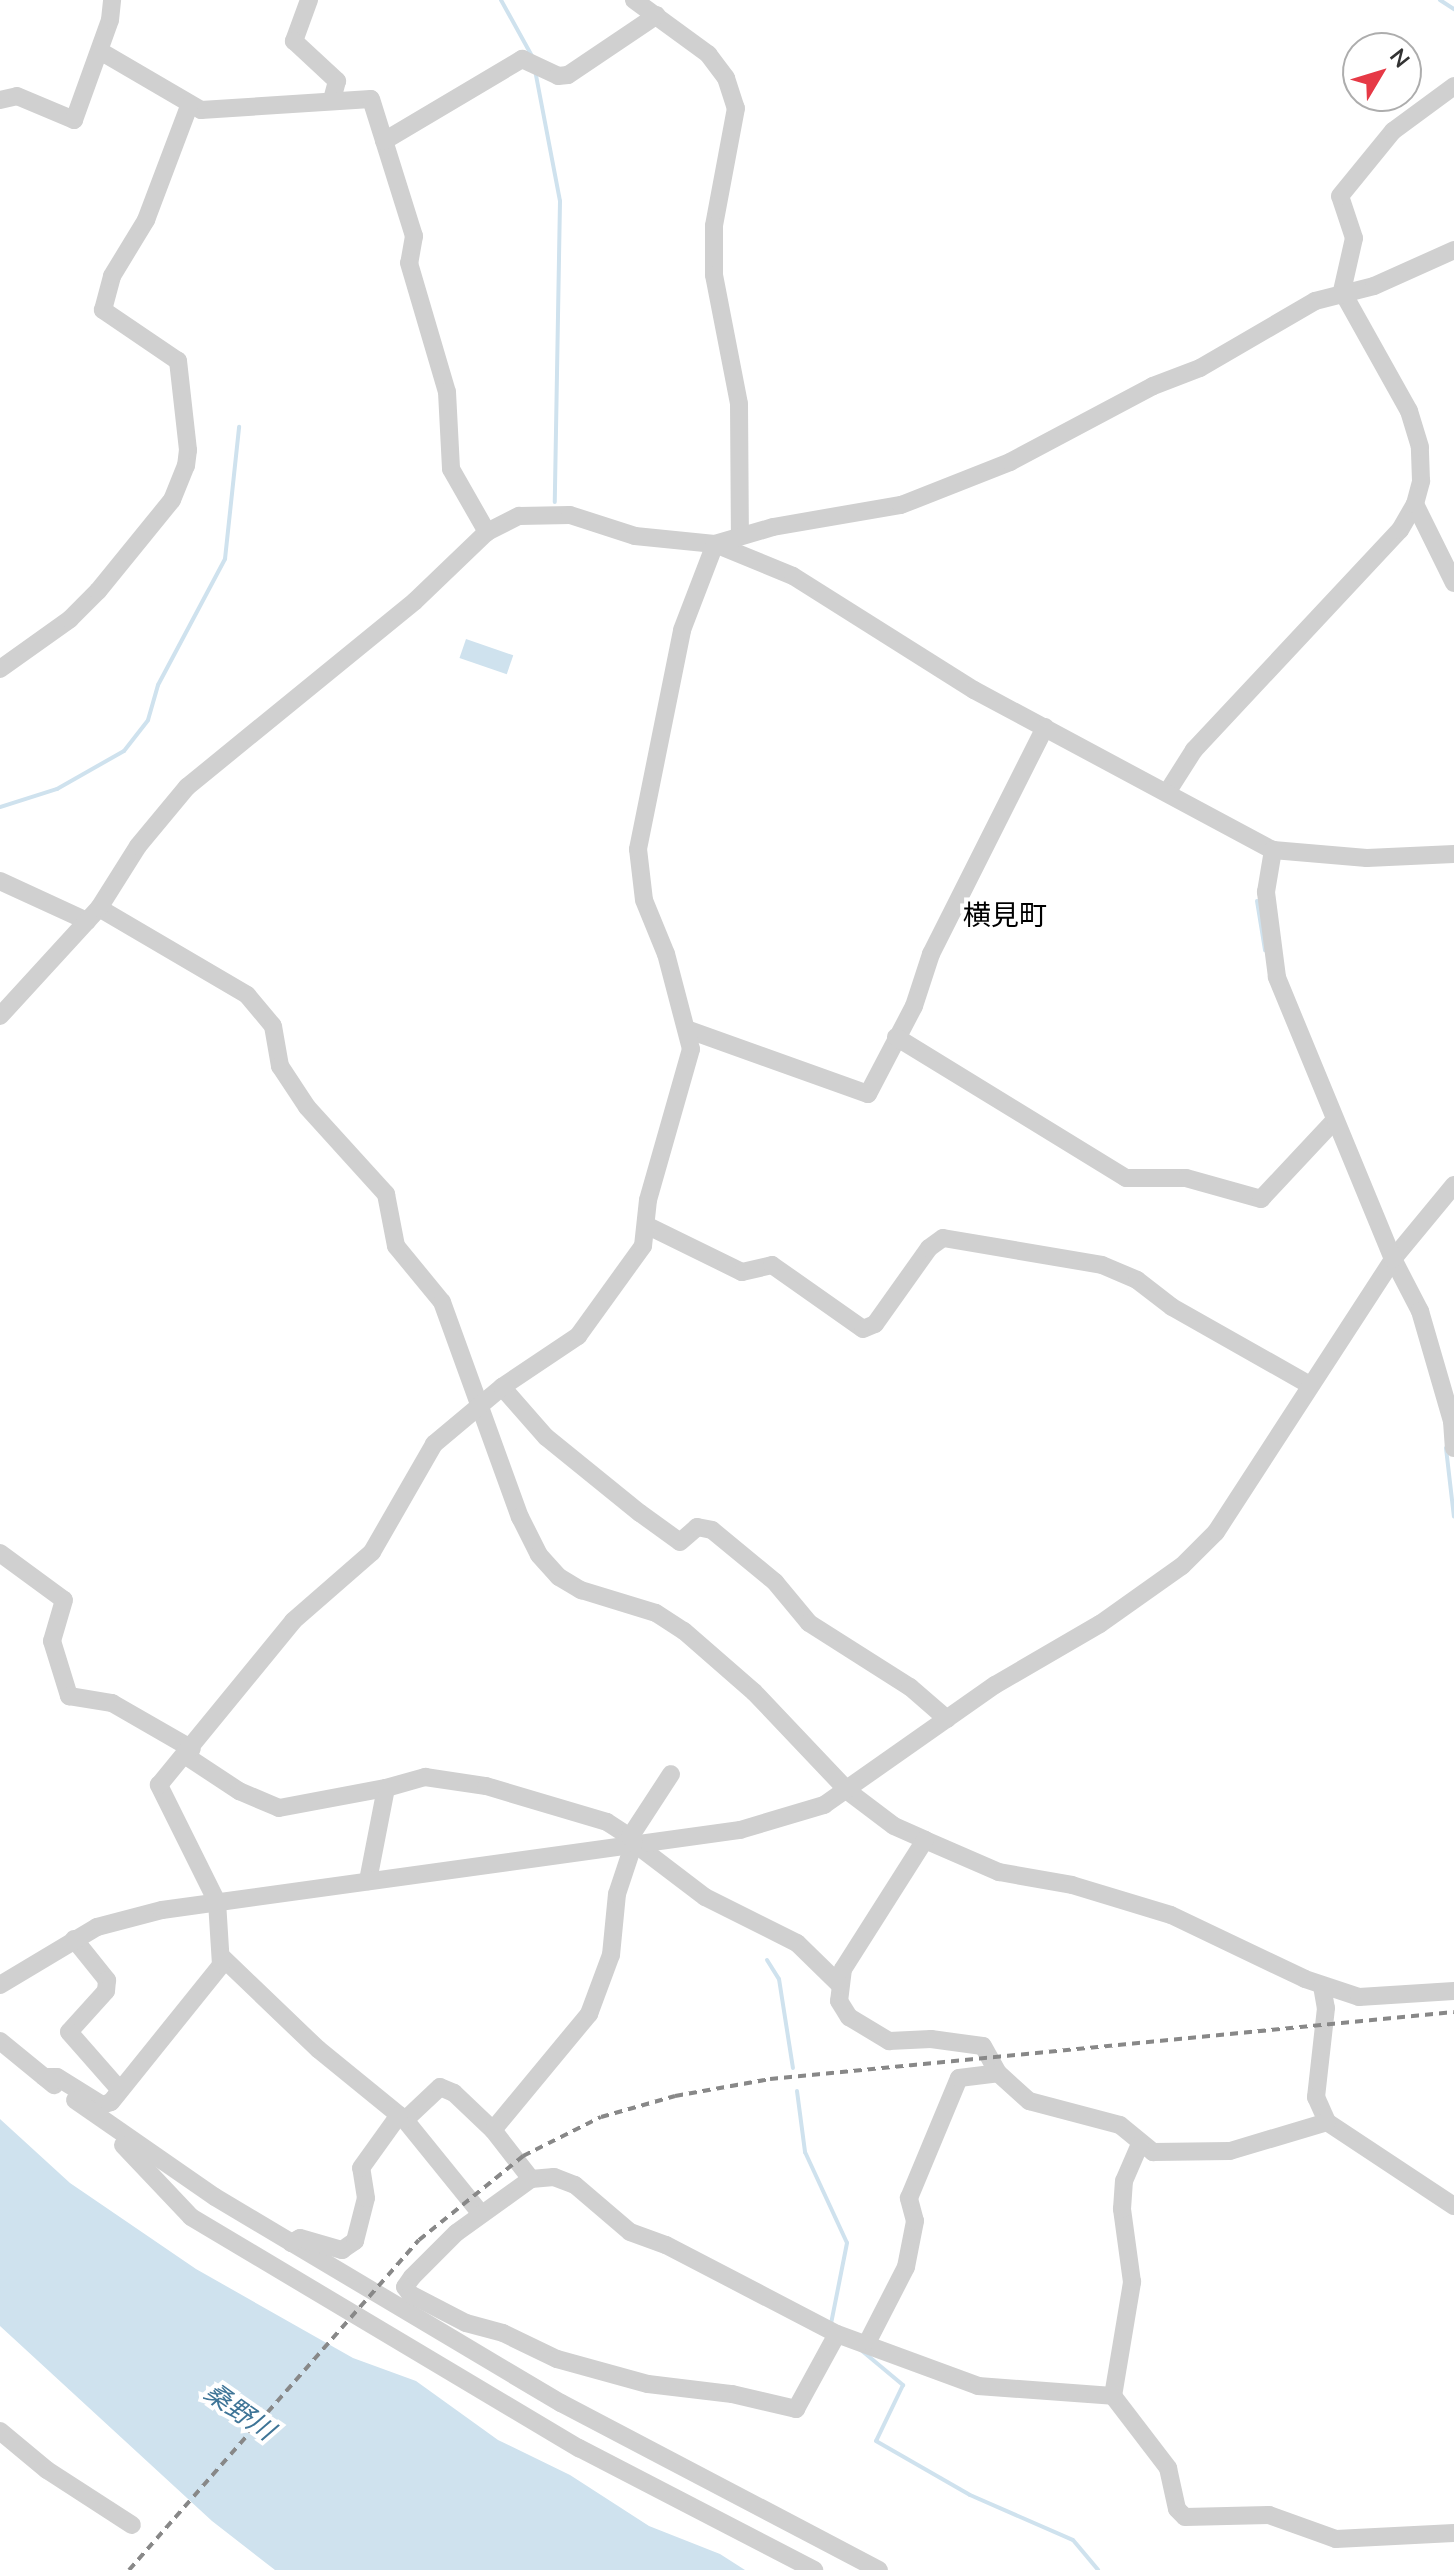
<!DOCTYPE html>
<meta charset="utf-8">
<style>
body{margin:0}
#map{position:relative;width:1454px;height:2570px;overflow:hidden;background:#fff;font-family:"Nunito Sans","Noto Sans JP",sans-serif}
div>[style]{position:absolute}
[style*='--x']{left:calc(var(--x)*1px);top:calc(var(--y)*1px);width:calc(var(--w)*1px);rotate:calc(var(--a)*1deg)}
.water>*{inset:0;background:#cfe2ee;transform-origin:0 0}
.stream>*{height:4px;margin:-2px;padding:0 2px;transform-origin:2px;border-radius:2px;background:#cfe2ee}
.minor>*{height:18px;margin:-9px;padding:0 9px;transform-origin:9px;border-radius:9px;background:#d0d0d0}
.rail>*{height:4px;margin-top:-2px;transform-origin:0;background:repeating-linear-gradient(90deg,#888 0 8px,transparent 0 14px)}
span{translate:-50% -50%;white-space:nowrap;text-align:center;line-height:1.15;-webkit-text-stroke:8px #fff;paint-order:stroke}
.water-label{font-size:26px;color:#3f7597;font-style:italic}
.quarter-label{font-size:28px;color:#000}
.north{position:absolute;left:1342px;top:32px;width:80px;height:80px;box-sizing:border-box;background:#fff;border:2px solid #adadad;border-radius:50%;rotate:52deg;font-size:22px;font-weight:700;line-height:32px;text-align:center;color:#333}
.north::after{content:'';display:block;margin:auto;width:28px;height:36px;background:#e63946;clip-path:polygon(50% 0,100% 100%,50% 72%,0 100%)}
</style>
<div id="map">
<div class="water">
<div style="left:466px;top:639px;width:50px;height:20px;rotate:19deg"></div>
<div style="clip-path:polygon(0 2119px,70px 2183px,196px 2269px,353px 2358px,416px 2381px,498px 2440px,570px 2475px,649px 2526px,720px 2554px,745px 2570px,275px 2570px,212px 2521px,0 2326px)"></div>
</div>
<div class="stream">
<div style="--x:501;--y:0;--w:66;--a:61.1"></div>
<div style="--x:1440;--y:0;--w:17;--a:33"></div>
<div style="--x:535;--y:70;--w:133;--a:79.2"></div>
<div style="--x:560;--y:201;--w:301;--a:91"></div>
<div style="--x:0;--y:807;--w:60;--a:-17.5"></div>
<div style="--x:57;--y:789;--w:77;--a:-29.6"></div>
<div style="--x:124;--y:751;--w:39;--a:-52"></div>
<div style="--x:148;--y:720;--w:36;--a:-74"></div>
<div style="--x:158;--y:685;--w:143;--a:-62"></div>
<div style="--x:225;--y:559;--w:133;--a:-83.9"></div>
<div style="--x:1257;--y:901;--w:50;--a:80.7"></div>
<div style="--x:1446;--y:1448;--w:69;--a:83.4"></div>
<div style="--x:767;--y:1960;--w:22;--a:58"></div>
<div style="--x:779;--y:1979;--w:90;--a:81.1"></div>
<div style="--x:797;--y:2091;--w:62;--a:82.5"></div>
<div style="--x:805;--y:2152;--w:100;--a:65.2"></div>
<div style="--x:847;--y:2243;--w:83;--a:101.2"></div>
<div style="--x:861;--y:2350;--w:55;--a:39.8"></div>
<div style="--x:903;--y:2385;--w:62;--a:115.7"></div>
<div style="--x:876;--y:2441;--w:108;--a:29.9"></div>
<div style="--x:970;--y:2495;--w:112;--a:23.6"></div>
<div style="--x:1073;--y:2540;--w:39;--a:50"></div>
</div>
<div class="minor">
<div style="--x:309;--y:0;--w:44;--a:110.1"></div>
<div style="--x:294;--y:41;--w:59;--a:42.9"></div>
<div style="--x:337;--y:81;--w:20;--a:105"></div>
<div style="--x:634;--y:0;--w:92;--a:36.1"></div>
<div style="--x:708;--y:54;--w:30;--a:53"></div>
<div style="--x:726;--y:78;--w:32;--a:72"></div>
<div style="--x:736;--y:108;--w:120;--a:100.6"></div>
<div style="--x:714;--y:226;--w:49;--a:90"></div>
<div style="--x:714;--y:275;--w:131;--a:79"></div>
<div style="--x:739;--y:404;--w:131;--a:89.6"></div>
<div style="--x:100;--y:51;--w:117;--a:30.3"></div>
<div style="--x:201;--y:110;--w:170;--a:-3.7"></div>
<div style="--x:371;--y:99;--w:144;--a:72.6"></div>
<div style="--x:414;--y:236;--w:27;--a:100"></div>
<div style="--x:409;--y:263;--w:134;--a:73.6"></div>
<div style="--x:447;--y:392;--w:77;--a:87"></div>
<div style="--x:451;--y:469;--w:73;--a:60.3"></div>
<div style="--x:0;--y:100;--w:17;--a:-13"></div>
<div style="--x:17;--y:96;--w:62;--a:22.8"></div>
<div style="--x:74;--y:120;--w:106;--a:-70.2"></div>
<div style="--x:110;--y:20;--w:20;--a:-84"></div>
<div style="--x:384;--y:141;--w:161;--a:-30.7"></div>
<div style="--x:522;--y:59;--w:40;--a:25"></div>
<div style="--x:558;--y:76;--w:10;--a:-6"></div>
<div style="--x:568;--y:75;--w:107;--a:-34"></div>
<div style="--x:1415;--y:504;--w:88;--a:63.7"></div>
<div style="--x:0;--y:669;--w:86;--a:-35.5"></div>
<div style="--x:70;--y:619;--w:40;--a:-45"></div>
<div style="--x:98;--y:591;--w:117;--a:-50.9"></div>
<div style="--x:172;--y:500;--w:37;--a:-68"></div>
<div style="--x:186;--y:466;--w:16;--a:-83"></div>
<div style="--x:188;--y:450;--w:90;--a:-96.4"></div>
<div style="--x:178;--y:361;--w:91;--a:-145.8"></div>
<div style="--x:103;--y:310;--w:35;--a:-75"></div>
<div style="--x:112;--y:276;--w:66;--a:-58.7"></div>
<div style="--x:146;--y:220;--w:122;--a:-69.3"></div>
<div style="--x:1168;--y:791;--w:49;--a:-57.6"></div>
<div style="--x:1194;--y:750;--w:301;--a:-46.9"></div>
<div style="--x:1400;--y:530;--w:30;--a:-60"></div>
<div style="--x:1415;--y:504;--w:24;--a:-75"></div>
<div style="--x:1421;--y:481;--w:34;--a:-92"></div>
<div style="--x:1420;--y:447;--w:38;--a:-107"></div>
<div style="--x:1409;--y:411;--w:137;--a:-119.2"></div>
<div style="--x:1342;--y:291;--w:54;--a:-77.2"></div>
<div style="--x:1354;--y:238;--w:44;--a:-108.4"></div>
<div style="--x:1340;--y:196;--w:84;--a:-50.8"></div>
<div style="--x:1393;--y:131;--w:76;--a:-36.4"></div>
<div style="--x:0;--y:881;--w:96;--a:24.7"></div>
<div style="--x:99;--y:908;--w:172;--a:30.4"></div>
<div style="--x:247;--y:995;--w:40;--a:50"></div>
<div style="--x:273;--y:1026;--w:41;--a:80.1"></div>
<div style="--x:280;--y:1066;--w:49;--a:56.6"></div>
<div style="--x:307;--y:1107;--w:118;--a:47.8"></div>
<div style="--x:386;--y:1194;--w:53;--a:79.1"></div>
<div style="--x:396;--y:1246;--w:72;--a:50.6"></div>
<div style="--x:442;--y:1302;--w:229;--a:70.1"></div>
<div style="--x:520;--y:1517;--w:42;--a:63.4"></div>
<div style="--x:539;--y:1555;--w:30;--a:48"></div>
<div style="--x:559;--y:1577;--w:26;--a:31"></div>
<div style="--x:581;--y:1590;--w:78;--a:17"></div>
<div style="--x:656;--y:1613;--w:33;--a:33"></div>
<div style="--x:684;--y:1631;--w:93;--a:41.1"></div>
<div style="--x:754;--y:1692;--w:138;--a:46.5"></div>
<div style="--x:849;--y:1792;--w:56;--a:37.1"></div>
<div style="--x:894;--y:1826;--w:34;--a:24"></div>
<div style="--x:925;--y:1840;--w:81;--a:23.4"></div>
<div style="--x:999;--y:1872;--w:74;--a:10.1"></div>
<div style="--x:1072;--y:1885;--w:103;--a:16.9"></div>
<div style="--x:1171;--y:1915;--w:148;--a:25.5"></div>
<div style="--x:1305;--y:1979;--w:57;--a:18.4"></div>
<div style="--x:1359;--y:1997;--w:95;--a:-3.6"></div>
<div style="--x:0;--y:1016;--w:147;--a:-47.5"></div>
<div style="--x:99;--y:908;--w:73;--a:-57.8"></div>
<div style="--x:138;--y:846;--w:77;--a:-50.3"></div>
<div style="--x:187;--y:787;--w:294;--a:-39.2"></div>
<div style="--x:415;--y:601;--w:100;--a:-43.8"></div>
<div style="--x:487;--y:532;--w:36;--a:-27"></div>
<div style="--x:519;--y:516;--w:51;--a:-1.1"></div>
<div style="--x:570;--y:515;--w:68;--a:17.9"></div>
<div style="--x:635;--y:536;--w:80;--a:5.7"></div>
<div style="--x:715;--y:544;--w:84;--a:22.3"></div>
<div style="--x:793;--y:576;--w:214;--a:32.2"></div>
<div style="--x:974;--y:690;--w:339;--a:28.2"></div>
<div style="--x:1273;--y:850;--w:94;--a:4.9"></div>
<div style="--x:1367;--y:858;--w:87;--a:-2.6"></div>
<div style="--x:689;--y:1030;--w:190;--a:19.7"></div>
<div style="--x:868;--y:1094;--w:99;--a:-62.4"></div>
<div style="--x:914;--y:1006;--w:55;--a:-71.9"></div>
<div style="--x:931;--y:954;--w:254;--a:-63.3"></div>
<div style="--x:896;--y:1037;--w:270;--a:31.5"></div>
<div style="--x:1126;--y:1178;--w:60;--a:0"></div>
<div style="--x:1186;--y:1178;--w:78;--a:15.6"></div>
<div style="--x:1261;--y:1199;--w:107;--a:-46.9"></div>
<div style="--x:1454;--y:1185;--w:96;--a:129.5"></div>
<div style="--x:1393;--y:1259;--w:59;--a:62.6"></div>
<div style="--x:1420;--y:1311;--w:115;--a:73.8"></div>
<div style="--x:1452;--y:1421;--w:27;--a:86"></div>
<div style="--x:646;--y:1225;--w:107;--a:26.1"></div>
<div style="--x:742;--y:1272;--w:31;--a:-13"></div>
<div style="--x:772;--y:1265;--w:111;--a:35.1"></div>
<div style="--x:863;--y:1329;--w:13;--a:-23"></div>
<div style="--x:875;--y:1324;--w:93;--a:-54.6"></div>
<div style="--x:929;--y:1248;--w:17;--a:-36"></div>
<div style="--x:943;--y:1238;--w:161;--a:9.6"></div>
<div style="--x:1102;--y:1265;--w:38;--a:23"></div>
<div style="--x:1137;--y:1280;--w:44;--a:37.6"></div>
<div style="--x:1172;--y:1307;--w:159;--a:29.5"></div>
<div style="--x:502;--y:1387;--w:67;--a:48.7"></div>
<div style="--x:546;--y:1437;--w:121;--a:39"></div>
<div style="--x:640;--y:1513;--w:49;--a:35.9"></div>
<div style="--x:680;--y:1542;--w:23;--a:-41"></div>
<div style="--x:697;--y:1527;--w:15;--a:11"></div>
<div style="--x:712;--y:1530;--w:82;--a:39.5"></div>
<div style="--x:775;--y:1582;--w:53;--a:50.3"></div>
<div style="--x:809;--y:1623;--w:120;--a:32.4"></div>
<div style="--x:910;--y:1687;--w:49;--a:40.9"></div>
<div style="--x:0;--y:1553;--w:79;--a:36.3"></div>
<div style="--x:64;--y:1600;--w:43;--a:106.3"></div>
<div style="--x:52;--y:1641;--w:58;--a:72.8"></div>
<div style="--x:69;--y:1696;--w:44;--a:9.2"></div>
<div style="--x:112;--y:1703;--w:92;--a:29.9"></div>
<div style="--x:186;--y:1756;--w:64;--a:33.4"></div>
<div style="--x:239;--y:1791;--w:43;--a:23"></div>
<div style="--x:279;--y:1808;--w:109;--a:-10.6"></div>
<div style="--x:386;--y:1788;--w:95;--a:101"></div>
<div style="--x:386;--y:1788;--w:41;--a:-15.8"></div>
<div style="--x:425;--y:1777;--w:62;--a:8.4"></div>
<div style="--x:486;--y:1786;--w:126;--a:16.6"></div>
<div style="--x:607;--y:1822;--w:27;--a:33"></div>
<div style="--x:925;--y:1840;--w:153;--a:122.4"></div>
<div style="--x:843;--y:1969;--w:32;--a:97"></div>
<div style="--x:839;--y:2001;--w:19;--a:58"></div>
<div style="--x:849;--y:2017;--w:47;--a:31"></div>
<div style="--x:889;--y:2041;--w:42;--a:-2.7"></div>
<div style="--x:931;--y:2039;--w:52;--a:7.7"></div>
<div style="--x:983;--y:2046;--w:31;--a:61"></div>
<div style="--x:634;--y:1843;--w:89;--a:37.3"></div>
<div style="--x:705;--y:1897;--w:103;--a:26.6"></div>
<div style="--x:797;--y:1943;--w:59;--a:44.3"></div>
<div style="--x:74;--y:1939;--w:53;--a:51.2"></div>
<div style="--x:107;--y:1980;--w:11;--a:95"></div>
<div style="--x:106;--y:1991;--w:55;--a:132.1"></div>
<div style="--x:69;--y:2032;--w:77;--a:48.7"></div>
<div style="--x:223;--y:1958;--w:132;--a:43.8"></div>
<div style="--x:318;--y:2049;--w:112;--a:39.2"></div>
<div style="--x:405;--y:2120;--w:121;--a:51"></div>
<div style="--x:0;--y:1985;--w:113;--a:-30.9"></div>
<div style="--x:97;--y:1927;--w:67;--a:-14.7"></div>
<div style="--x:162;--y:1910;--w:584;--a:-7.88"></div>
<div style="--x:740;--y:1830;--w:88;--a:-16.6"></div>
<div style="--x:824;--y:1805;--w:209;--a:-35.1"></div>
<div style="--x:995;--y:1685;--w:121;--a:-30.2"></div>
<div style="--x:1100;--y:1624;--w:100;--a:-35.3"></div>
<div style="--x:1182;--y:1566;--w:48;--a:-45"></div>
<div style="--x:1216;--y:1532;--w:325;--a:-57"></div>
<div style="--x:1393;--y:1259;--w:305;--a:-112.4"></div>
<div style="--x:1277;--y:977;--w:86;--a:-97.4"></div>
<div style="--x:1266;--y:892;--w:43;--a:-80.5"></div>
<div style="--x:1322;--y:1986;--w:22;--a:80"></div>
<div style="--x:1326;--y:2008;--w:90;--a:96.4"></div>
<div style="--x:1316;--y:2097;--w:27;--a:66"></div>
<div style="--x:1327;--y:2122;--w:152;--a:33.5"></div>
<div style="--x:0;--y:2041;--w:70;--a:39.2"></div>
<div style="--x:44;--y:2077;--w:13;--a:0"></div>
<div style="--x:57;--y:2077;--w:53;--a:31.9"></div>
<div style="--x:102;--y:2105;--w:9;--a:-18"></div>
<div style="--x:111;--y:2102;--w:176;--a:-51.2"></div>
<div style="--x:221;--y:1965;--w:63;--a:-93.6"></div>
<div style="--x:217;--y:1902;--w:131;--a:-116.4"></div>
<div style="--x:159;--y:1785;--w:212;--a:-50.7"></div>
<div style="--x:293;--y:1621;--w:105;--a:-41.1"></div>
<div style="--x:372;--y:1552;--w:125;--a:-60.1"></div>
<div style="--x:434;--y:1444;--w:89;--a:-40"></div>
<div style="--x:502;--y:1387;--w:92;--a:-33.9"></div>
<div style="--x:578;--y:1336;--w:111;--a:-54.2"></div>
<div style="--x:643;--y:1246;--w:46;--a:-83.8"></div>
<div style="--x:648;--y:1200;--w:157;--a:-74.1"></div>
<div style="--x:691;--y:1049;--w:98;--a:-104.7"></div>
<div style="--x:666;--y:954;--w:58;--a:-112.2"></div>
<div style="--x:644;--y:900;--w:51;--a:-96.7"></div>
<div style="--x:638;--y:849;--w:223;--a:-78.6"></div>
<div style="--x:682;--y:630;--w:92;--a:-69"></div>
<div style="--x:715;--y:544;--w:60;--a:-16.3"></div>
<div style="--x:773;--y:527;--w:130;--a:-9.8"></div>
<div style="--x:901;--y:505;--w:117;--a:-21.5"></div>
<div style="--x:1010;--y:462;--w:162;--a:-28"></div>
<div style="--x:1153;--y:386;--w:50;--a:-21"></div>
<div style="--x:1200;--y:368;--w:133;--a:-30.2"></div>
<div style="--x:1315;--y:301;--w:61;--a:-14.3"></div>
<div style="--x:1374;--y:286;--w:88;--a:-24.2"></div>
<div style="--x:75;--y:2100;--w:170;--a:34.7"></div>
<div style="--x:215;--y:2197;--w:403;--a:30.8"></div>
<div style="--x:561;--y:2403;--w:359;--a:27.7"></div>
<div style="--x:405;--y:2120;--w:48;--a:-43.3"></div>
<div style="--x:440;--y:2087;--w:15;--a:23"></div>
<div style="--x:454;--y:2093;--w:54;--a:43.5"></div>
<div style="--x:493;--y:2130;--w:62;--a:52.2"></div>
<div style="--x:531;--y:2179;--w:23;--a:-5"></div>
<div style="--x:554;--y:2177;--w:22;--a:21"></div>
<div style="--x:575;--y:2185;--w:72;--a:40.5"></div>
<div style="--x:630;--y:2232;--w:38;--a:20"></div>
<div style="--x:666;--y:2245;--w:193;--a:27.5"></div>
<div style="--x:837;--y:2334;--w:150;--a:20.2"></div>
<div style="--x:978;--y:2386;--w:135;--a:4.2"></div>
<div style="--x:1113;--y:2396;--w:91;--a:52.6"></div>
<div style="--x:1168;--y:2468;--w:42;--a:77.6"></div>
<div style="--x:1177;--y:2509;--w:11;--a:45"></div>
<div style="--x:1185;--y:2517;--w:84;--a:-1.4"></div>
<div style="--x:1269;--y:2515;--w:71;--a:19.7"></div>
<div style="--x:1336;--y:2539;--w:118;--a:-2.9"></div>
<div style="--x:493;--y:2130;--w:151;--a:-50.4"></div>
<div style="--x:589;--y:2014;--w:63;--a:-69.6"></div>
<div style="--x:611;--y:1955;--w:61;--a:-84.4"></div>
<div style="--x:617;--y:1894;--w:54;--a:-71.6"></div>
<div style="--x:634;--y:1843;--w:7;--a:-124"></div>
<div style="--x:630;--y:1837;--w:75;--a:-56.9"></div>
<div style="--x:123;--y:2145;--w:99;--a:46.6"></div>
<div style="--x:191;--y:2217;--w:452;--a:30.8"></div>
<div style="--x:579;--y:2448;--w:265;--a:27.4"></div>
<div style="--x:531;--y:2179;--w:92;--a:144.2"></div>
<div style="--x:456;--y:2233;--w:62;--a:135"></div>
<div style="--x:412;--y:2277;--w:12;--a:125"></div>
<div style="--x:405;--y:2287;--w:9;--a:54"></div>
<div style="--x:410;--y:2294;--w:63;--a:27.4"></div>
<div style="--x:466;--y:2323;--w:38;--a:15"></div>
<div style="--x:503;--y:2333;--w:60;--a:25.7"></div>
<div style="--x:557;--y:2359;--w:94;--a:15.4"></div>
<div style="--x:648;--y:2384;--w:85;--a:6.8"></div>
<div style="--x:732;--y:2394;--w:66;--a:13.2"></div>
<div style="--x:796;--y:2409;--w:85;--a:-61.3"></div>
<div style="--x:291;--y:2243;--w:10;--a:-29"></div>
<div style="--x:300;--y:2238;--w:44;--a:15.9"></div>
<div style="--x:342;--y:2250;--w:16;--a:-35"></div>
<div style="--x:355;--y:2241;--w:44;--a:-75.7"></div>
<div style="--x:366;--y:2198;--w:30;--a:-99"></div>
<div style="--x:361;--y:2168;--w:65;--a:-54.4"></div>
<div style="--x:868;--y:2341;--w:83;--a:-62.8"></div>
<div style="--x:906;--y:2267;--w:47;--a:-78.9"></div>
<div style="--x:915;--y:2221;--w:24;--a:-105"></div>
<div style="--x:909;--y:2198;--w:130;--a:-67.4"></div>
<div style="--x:959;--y:2078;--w:39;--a:-7"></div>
<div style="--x:998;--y:2073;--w:42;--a:42.1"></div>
<div style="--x:1029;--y:2101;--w:94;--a:14.8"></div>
<div style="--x:1120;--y:2125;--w:43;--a:39.3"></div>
<div style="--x:1153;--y:2152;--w:77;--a:-0.7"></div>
<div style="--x:1230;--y:2151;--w:101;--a:-16.6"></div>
<div style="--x:1113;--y:2396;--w:116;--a:-80.5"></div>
<div style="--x:1132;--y:2282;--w:74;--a:-97.8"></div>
<div style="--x:1122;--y:2209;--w:28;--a:-86"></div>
<div style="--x:1124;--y:2181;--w:40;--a:-66.6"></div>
<div style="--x:0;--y:2431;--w:61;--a:39.7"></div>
<div style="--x:47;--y:2470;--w:101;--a:32.9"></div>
</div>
<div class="rail">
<div style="--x:129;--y:2570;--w:439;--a:-48.7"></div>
<div style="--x:419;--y:2240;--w:134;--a:-38.9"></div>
<div style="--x:523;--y:2156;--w:87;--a:-26.6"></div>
<div style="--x:601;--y:2117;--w:77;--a:-15.8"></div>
<div style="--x:675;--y:2096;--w:97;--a:-10.1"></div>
<div style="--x:770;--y:2079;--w:687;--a:-5.59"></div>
</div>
<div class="water-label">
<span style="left:239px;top:2412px;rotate:35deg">桑野川</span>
</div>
<div class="quarter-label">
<span style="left:1005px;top:916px">横見町</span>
</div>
<div class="north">N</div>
</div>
